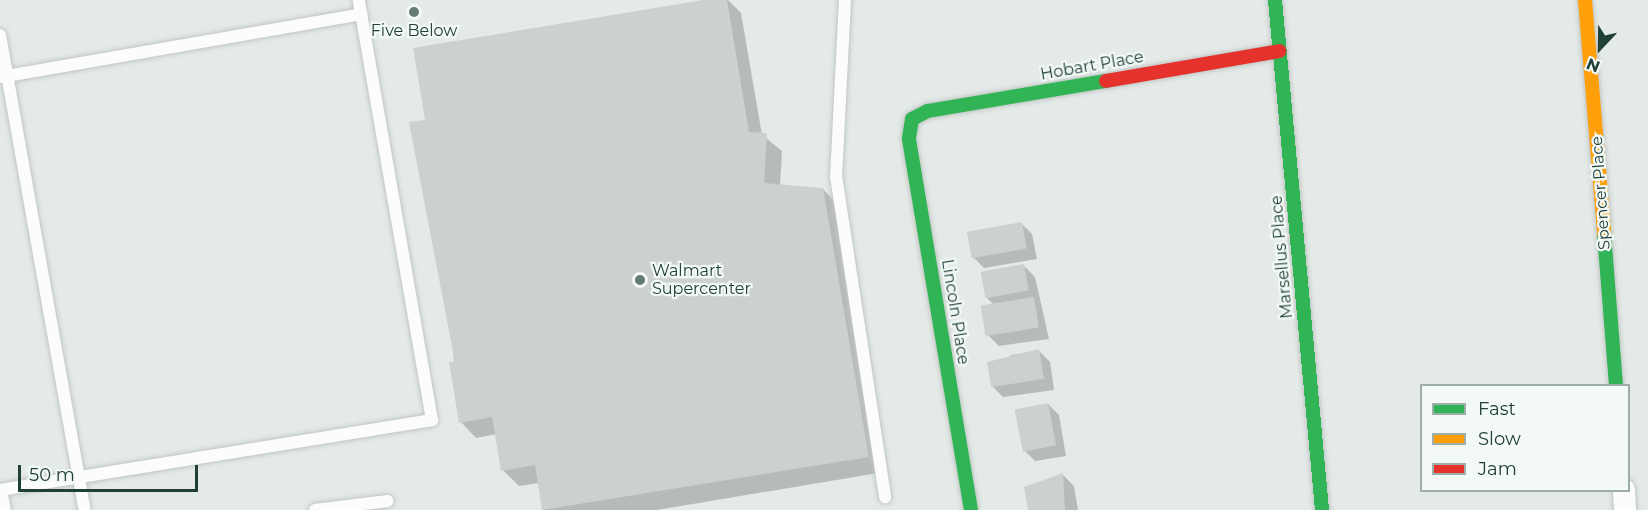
<!DOCTYPE html>
<style>
body{margin:0}
#map{position:relative;width:1648px;height:510px;overflow:hidden;background:#e4eae7;font-family:Montserrat,sans-serif}
div>[style]{position:absolute}
[style*='--x']{left:calc(var(--x)*1px);top:calc(var(--y)*1px);width:calc(var(--w)*1px);rotate:calc(var(--a)*1deg)}
.shadow>*{inset:0;background:#0003}
.building>*{inset:0;background:#cbd1cf;transform-origin:0 0}
.roads{filter:drop-shadow(0 0 2px #c1c7c4) drop-shadow(0 0 2px #c1c7c4)}
.lane>*{height:12px;margin:-6px;padding:0 6px;transform-origin:6px;border-radius:6px;background:#fbfcfb}
.street>*{height:22px;margin:-11px;padding:0 11px;transform-origin:11px;border-radius:11px;background:#fbfcfb}
.fast>*{height:14px;margin:-7px;padding:0 7px;transform-origin:7px;border-radius:7px;background:#30b455}
.slow>*{height:14px;margin:-7px;padding:0 7px;transform-origin:7px;border-radius:7px;background:#ff9f0a}
.jam>*{height:14px;margin:-7px;padding:0 7px;transform-origin:7px;border-radius:7px;background:#e5322d}
.dots>*{width:16px;height:16px;translate:-50% -50%;box-sizing:border-box;border:3px solid #f2f9f6;border-radius:50%}
span{translate:-50% -50%;white-space:nowrap;text-align:center;line-height:1.15;-webkit-text-stroke:4.5px #f2f9f6;paint-order:stroke}
.poi-label{font-size:16px;color:#203f37}
.left{translate:0 -50%;text-align:left}
.street-label{font-size:16px;color:#203f37}
.legend{position:absolute;left:1420px;top:384px;width:210px;height:108px;box-sizing:border-box;background:#f2f9f6;border:2px solid #9eafaa;margin:0;padding:8px 10px;list-style:none;font-size:18px;color:#203f37}
.legend li{display:flex;align-items:center;gap:12px;height:30px}
.legend b{width:30px;border:2px solid #9eafaa}
.north{position:absolute;left:1570px;top:18px;width:60px;height:60px;-webkit-text-stroke:4px #f2f9f6;paint-order:stroke;rotate:202deg;font-size:16px;font-weight:700;line-height:24px;text-align:center;color:#203f37}
.north::after{content:'';display:block;margin:auto;width:21px;height:27px;background:#203f37;clip-path:polygon(50% 0,100% 100%,50% 72%,0 100%)}
.scale{position:absolute;left:18px;top:465px;width:180px;height:27px;box-sizing:border-box;border:3px solid #203f37;border-top:0;padding-left:8px;font-size:18px;line-height:21px;white-space:nowrap;color:#203f37;-webkit-text-stroke:4px #f2f9f6;paint-order:stroke}
</style>
<div id="map">
<div class="shadow">
<div style="clip-path:polygon(712px 0,728px 0,741px 13px,762px 135px,782px 151px,780px 186px,823px 189px,838px 205px,884px 472px,657px 510px,544px 510px,539px 483px,519px 486px,503px 470px,497px 434px,476px 438px,461px 422px,427px 121px)"></div>
<div style="clip-path:polygon(1021px 223px,1032px 234px,1037px 259px,984px 268px,973px 257px)"></div>
<div style="clip-path:polygon(1024px 266px,1035px 277px,1049px 339px,999px 346px,988px 335px,994px 305px,987px 298px)"></div>
<div style="clip-path:polygon(1039px 351px,1050px 362px,1054px 390px,1003px 397px,992px 386px,1011px 355px)"></div>
<div style="clip-path:polygon(1048px 404px,1059px 415px,1066px 456px,1035px 461px,1024px 450px)"></div>
<div style="clip-path:polygon(1063px 475px,1074px 486px,1078px 510px,1029px 510px)"></div>
</div>
<div class="building">
<div style="clip-path:polygon(703px 0,727px 0,749px 132px,767px 133px,764px 183px,823px 188px,869px 457px,542px 510px,535px 465px,501px 471px,492px 417px,459px 423px,449px 362px,455px 362px,409px 122px,425px 120px,413px 48px)"></div>
<div style="left:1022px;top:222px;width:27px;height:56px;rotate:80deg"></div>
<div style="left:1024px;top:264px;width:27px;height:44px;rotate:80deg"></div>
<div style="left:1034px;top:297px;width:31px;height:54px;rotate:81deg"></div>
<div style="clip-path:polygon(1039px 349px,1044px 379px,991px 387px,987px 362px)"></div>
<div style="left:1048px;top:403px;width:43px;height:34px;rotate:79deg"></div>
<div style="clip-path:polygon(1063px 473px,1065px 510px,1028px 510px,1024px 487px)"></div>
</div>
<div class="roads">
<div class="lane">
<div style="--x:845;--y:0;--w:176;--a:92.9"></div>
<div style="--x:836;--y:176;--w:325;--a:81.3"></div>
<div style="--x:0;--y:35;--w:483;--a:79.9"></div>
<div style="--x:1;--y:77;--w:366;--a:-9.9"></div>
<div style="--x:0;--y:490;--w:438;--a:-9.2"></div>
<div style="--x:432;--y:420;--w:426;--a:-99.9"></div>
<div style="--x:1;--y:490;--w:20;--a:79"></div>
<div style="--x:315;--y:510;--w:73;--a:-7.1"></div>
</div>
<div class="street">
<div style="--x:1624;--y:490;--w:20;--a:87"></div>
</div>
<div class="fast">
<div style="--x:1275;--y:0;--w:512;--a:84.73"></div>
<div style="--x:1604;--y:233;--w:153;--a:85.5"></div>
<div style="--x:971;--y:510;--w:377;--a:-99.5"></div>
<div style="--x:909;--y:138;--w:19;--a:-81"></div>
<div style="--x:912;--y:119;--w:18;--a:-27"></div>
<div style="--x:928;--y:111;--w:181;--a:-9.6"></div>
</div>
<div class="slow">
<div style="--x:1585;--y:0;--w:234;--a:85.3"></div>
</div>
<div class="jam">
<div style="--x:1106;--y:81;--w:176;--a:-9.8"></div>
</div>
</div>
<div class="dots">
<div style="left:414px;top:12px;background:#657b75"></div>
<div style="left:640px;top:280px;background:#657b75"></div>
</div>
<div class="poi-label">
<span style="left:414px;top:31px">Five Below</span>
<span class="left" style="left:652px;top:280px">Walmart<br>Supercenter</span>
</div>
<div class="street-label">
<span style="left:1092px;top:66px;rotate:-10deg">Hobart Place</span>
<span style="left:1601px;top:193px;rotate:-94deg">Spencer Place</span>
<span style="left:1282px;top:257px;rotate:-95deg">Marsellus Place</span>
<span style="left:955px;top:312px;rotate:81deg">Lincoln Place</span>
</div>
<ul class="legend">
<li><b style="height:8px;background:#30b455"></b>Fast</li>
<li><b style="height:8px;background:#ff9f0a"></b>Slow</li>
<li><b style="height:8px;background:#e5322d"></b>Jam</li>
</ul>
<div class="north">N</div>
<div class="scale">50 m</div>
</div>
